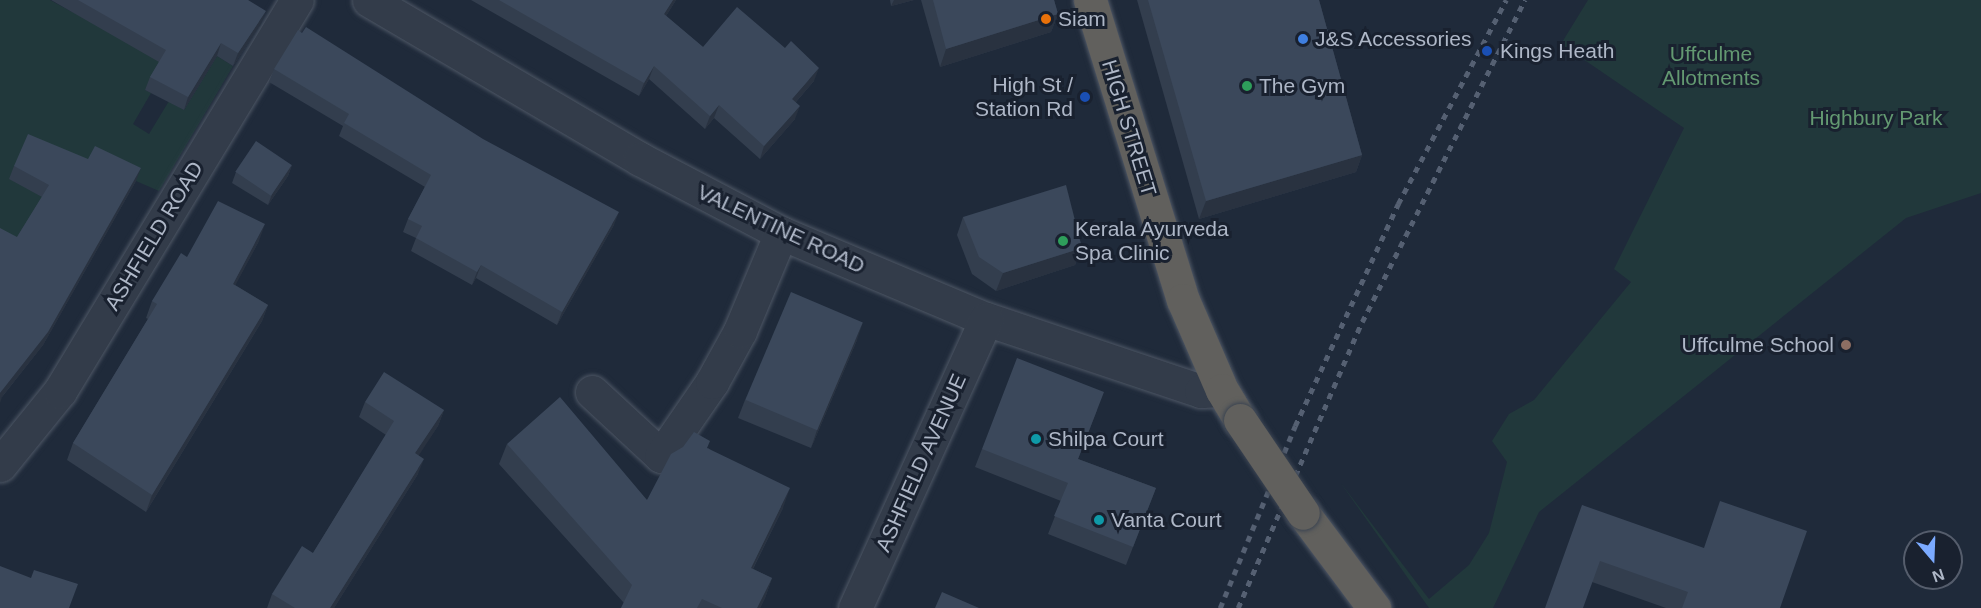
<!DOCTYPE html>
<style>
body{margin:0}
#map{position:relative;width:1981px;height:608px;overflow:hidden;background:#1f2a3a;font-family:Arial,sans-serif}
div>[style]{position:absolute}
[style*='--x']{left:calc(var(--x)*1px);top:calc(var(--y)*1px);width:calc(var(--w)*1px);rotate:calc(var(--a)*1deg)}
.green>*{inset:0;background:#21383b}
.roads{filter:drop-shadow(0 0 2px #4e5765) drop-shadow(0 0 2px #4e5765)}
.minor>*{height:33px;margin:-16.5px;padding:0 16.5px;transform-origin:16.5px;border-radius:16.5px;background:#333c4a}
.trunk>*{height:33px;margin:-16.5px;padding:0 16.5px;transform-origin:16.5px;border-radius:16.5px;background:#61605d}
.rail>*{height:4.5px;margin-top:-2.25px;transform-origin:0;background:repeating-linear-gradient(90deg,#556072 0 6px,transparent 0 12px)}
.bridges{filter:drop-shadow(0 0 2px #3b4452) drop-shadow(0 0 2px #3b4452)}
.trunk-bridge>*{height:33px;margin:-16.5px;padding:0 16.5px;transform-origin:16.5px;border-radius:16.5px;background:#61605d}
.wall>*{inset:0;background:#333e4e}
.shaded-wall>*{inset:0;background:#293240}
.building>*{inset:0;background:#3b485b;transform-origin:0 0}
.dots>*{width:16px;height:16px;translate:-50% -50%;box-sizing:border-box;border:3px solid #19212f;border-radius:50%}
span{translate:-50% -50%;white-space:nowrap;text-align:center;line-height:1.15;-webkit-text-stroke:6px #19212f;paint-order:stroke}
.poi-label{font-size:21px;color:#aeb7c7}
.left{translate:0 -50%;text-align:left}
.right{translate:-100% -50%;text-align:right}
.park-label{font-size:21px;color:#639971}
.street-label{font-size:21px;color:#aeb7c7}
.north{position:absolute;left:1903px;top:530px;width:60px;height:60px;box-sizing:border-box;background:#19212f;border:2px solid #555d6c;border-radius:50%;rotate:161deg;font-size:16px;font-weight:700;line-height:24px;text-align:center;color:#aeb7c7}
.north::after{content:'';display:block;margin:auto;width:21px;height:27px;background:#7baaff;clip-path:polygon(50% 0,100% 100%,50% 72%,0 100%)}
</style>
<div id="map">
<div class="green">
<div style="clip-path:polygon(0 0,50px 0,72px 12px,79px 0,184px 36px,145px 90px,151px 93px,133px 124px,149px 134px,169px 101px,184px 110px,217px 56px,233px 66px,159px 191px,136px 181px,59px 207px,19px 239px,0 244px)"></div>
<div style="clip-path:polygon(1588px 0,1981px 0,1981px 193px,1906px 218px,1539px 512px,1493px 608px,1429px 608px,1340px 482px,1429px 599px,1469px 565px,1489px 533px,1507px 462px,1492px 441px,1509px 414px,1534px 400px,1631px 282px,1614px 269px,1684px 128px,1561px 44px)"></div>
</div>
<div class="roads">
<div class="minor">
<div style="--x:369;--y:0;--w:314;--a:30.4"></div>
<div style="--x:640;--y:159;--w:159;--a:27.7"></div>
<div style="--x:781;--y:233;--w:222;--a:22.8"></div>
<div style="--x:986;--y:319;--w:227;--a:18.5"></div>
<div style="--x:1201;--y:391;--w:21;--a:-3"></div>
<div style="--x:592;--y:392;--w:94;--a:42.8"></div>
<div style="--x:661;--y:456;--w:90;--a:-55.4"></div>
<div style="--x:712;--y:382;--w:58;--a:-61.2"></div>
<div style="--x:740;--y:331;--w:106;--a:-67.3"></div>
<div style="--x:0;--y:465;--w:95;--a:-51"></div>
<div style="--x:60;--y:391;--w:457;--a:-58.8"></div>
<div style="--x:855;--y:608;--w:317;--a:-65.6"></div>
</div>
<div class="trunk">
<div style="--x:1090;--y:0;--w:314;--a:72.8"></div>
<div style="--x:1183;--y:300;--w:98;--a:66.6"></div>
<div style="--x:1222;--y:390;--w:35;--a:59"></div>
<div style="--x:1303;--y:513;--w:119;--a:53.2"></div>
</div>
</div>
<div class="rail">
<div style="--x:1220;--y:608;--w:197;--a:-67.6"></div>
<div style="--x:1295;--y:426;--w:245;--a:-65.1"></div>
<div style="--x:1398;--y:204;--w:231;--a:-62.1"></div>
<div style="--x:1238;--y:608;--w:312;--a:-66.6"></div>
<div style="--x:1362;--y:322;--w:361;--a:-63.2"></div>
</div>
<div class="bridges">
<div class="trunk-bridge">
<div style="--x:1240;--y:420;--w:112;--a:55.9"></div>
</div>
</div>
<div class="wall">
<div style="clip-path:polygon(51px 0,248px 0,261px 24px,233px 66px,217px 56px,184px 110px,145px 90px,150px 77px,159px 62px)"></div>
<div style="clip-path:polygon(471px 0,676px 0,666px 16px,703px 47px,814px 81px,796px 102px,795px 119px,760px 159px,714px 118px,705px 129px,649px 79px,639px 96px)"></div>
<div style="clip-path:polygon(890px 0,914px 0,891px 6px)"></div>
<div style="clip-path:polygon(921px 0,1054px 0,1058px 14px,1051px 32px,940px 67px)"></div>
<div style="clip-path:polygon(1137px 0,1319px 0,1362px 155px,1356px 172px,1199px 219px)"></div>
<div style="clip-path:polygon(274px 69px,614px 225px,557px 325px,476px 278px,472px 285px,411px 251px,416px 238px,403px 232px,408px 219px,425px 187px,339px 136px,343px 126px,269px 82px)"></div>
<div style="clip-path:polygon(292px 165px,288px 176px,268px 205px,232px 183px,236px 172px)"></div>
<div style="clip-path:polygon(14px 166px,136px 181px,43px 345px,2px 397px,17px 237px,42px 197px,9px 179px)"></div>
<div style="clip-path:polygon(963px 217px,1082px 248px,1075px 265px,996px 291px,972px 274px,957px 235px)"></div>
<div style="clip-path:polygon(259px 241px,235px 285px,268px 305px,262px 321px,146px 512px,67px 460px,73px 443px,148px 319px,146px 318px,152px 301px)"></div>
<div style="clip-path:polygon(857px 340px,811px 448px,738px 418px,745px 400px)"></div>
<div style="clip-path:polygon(365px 402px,444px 410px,438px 426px,418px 455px,418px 474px,334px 608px,267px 608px,272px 594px,313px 553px,386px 435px,359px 417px)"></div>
<div style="clip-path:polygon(1097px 410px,1078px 459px,1156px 488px,1126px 565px,1048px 534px,1061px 501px,975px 467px,982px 449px)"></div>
<div style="clip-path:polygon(507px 444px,647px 500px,708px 448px,783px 508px,753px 569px,772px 578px,765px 598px,760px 608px,621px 608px,624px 603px,499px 464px)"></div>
<div style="clip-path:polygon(1582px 505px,1780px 608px,1666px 608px,1592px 582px)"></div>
</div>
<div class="shaded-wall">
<div style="clip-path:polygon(673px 0,676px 0,659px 27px,664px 14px)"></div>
<div style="clip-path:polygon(894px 0,914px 0,891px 6px)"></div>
<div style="clip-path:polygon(266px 11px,261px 24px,233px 66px,238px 53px)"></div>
<div style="clip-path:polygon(1058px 14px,1051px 32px,940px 67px,946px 49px)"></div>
<div style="clip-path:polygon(221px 43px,217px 56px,184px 110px,188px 97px)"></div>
<div style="clip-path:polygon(654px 66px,649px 79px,639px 96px,644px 83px)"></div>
<div style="clip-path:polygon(819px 68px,814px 81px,787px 112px,792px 99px)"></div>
<div style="clip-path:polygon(719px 105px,714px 118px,705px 129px,710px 116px)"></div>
<div style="clip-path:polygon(800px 106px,795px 119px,760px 159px,764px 146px)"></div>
<div style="clip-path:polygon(1362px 155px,1356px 172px,1199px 219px,1206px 201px)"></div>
<div style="clip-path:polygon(292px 165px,288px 176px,268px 205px,272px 194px)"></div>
<div style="clip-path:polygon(141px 168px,136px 181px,43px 345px,1px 398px,2px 397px,0 403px,0 393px)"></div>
<div style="clip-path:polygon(619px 212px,614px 225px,557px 325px,562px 312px)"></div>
<div style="clip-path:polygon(265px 224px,259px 241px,227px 301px,233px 284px)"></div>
<div style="clip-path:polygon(1082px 248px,1075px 265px,996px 291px,1003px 273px)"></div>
<div style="clip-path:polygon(481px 265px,476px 278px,472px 285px,477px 272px)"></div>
<div style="clip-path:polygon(268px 305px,262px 321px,146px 512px,152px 495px)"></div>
<div style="clip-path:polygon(863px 322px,857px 340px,811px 448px,817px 430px)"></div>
<div style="clip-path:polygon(444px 410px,438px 426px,410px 469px,415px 453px)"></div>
<div style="clip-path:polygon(424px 459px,418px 474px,334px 608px,330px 608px)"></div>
<div style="clip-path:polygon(790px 488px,783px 508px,743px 588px,751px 568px)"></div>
<div style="clip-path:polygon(772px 578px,765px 598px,760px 608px,757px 608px)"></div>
</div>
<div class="building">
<div style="clip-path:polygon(78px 0,248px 0,266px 11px,238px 53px,221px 43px,188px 97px,150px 77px,166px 50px)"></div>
<div style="clip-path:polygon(499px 0,673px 0,664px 14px,703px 47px,737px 7px,785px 48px,791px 41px,819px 68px,792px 99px,800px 106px,764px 146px,719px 105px,710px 116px,654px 66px,644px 83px)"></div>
<div style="clip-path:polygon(933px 0,1054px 0,1058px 14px,946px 49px)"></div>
<div style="clip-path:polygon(1148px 0,1319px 0,1362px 155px,1206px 201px)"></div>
<div style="clip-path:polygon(306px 27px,483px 139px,619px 212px,562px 312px,481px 265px,477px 272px,416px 238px,422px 226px,408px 219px,431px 175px,344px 123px,349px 114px,274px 69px,298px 30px,302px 33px)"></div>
<div style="clip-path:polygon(28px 134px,88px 159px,95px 146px,141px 168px,48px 332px,0 393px,0 228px,17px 237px,49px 185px,14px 166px)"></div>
<div style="left:256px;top:141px;width:43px;height:37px;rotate:34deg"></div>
<div style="clip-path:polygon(1066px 185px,1082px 248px,1003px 273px,979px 257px,963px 217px)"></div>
<div style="clip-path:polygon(218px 201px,265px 224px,233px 284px,268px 305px,152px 495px,73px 443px,157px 304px,152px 301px,181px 253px,187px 257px)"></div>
<div style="left:791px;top:292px;width:78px;height:117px;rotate:23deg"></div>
<div style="clip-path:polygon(1017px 358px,1104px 392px,1078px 459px,1156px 488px,1133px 547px,1054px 516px,1068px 483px,982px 449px)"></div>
<div style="clip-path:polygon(384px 372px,444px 410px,415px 453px,424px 459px,330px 608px,295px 608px,272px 594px,302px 546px,313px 553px,394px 421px,365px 402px)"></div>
<div style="clip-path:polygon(560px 397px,647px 500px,671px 454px,683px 447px,694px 432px,710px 441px,707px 448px,790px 488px,751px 568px,772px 578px,757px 608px,722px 608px,702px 599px,697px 608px,621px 608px,632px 585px,507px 444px)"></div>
<div style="clip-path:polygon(1720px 501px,1807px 531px,1780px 608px,1682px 608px,1688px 592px,1600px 561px,1583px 608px,1545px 608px,1582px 505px,1704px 548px)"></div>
<div style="clip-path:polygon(0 566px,31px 578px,34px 570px,78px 584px,69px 608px,0 608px)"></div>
<div style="clip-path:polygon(942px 592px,979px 608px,935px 608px)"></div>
</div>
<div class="dots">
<div style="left:1046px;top:19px;background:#e8710a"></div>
<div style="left:1303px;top:39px;background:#3f7fe0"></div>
<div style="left:1487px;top:51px;background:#1a4fb4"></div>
<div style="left:1247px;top:86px;background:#2e9e5b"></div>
<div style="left:1085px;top:97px;background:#1a4fb4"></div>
<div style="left:1063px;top:241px;background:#2e9e5b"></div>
<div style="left:1846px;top:345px;background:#8d6e63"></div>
<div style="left:1036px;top:439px;background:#0f9aa8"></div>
<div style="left:1099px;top:520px;background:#0f9aa8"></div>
</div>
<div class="poi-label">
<span class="left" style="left:1058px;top:19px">Siam</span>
<span class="left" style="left:1315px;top:39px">J&amp;S Accessories</span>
<span class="left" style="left:1500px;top:51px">Kings Heath</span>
<span class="right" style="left:1073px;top:97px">High St /<br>Station Rd</span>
<span class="left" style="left:1259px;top:86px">The Gym</span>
<span class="left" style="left:1075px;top:241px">Kerala Ayurveda<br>Spa Clinic</span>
<span class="right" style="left:1834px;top:345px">Uffculme School</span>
<span class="left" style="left:1048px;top:439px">Shilpa Court</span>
<span class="left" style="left:1111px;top:520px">Vanta Court</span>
</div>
<div class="park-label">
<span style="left:1711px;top:66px">Uffculme<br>Allotments</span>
<span style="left:1876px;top:118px">Highbury Park</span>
</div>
<div class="street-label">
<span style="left:1129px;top:128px;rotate:73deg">HIGH STREET</span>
<span style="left:781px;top:229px;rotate:25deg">VALENTINE ROAD</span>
<span style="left:154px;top:236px;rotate:-59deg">ASHFIELD ROAD</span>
<span style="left:921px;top:463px;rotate:-66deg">ASHFIELD AVENUE</span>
</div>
<div class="north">N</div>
</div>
